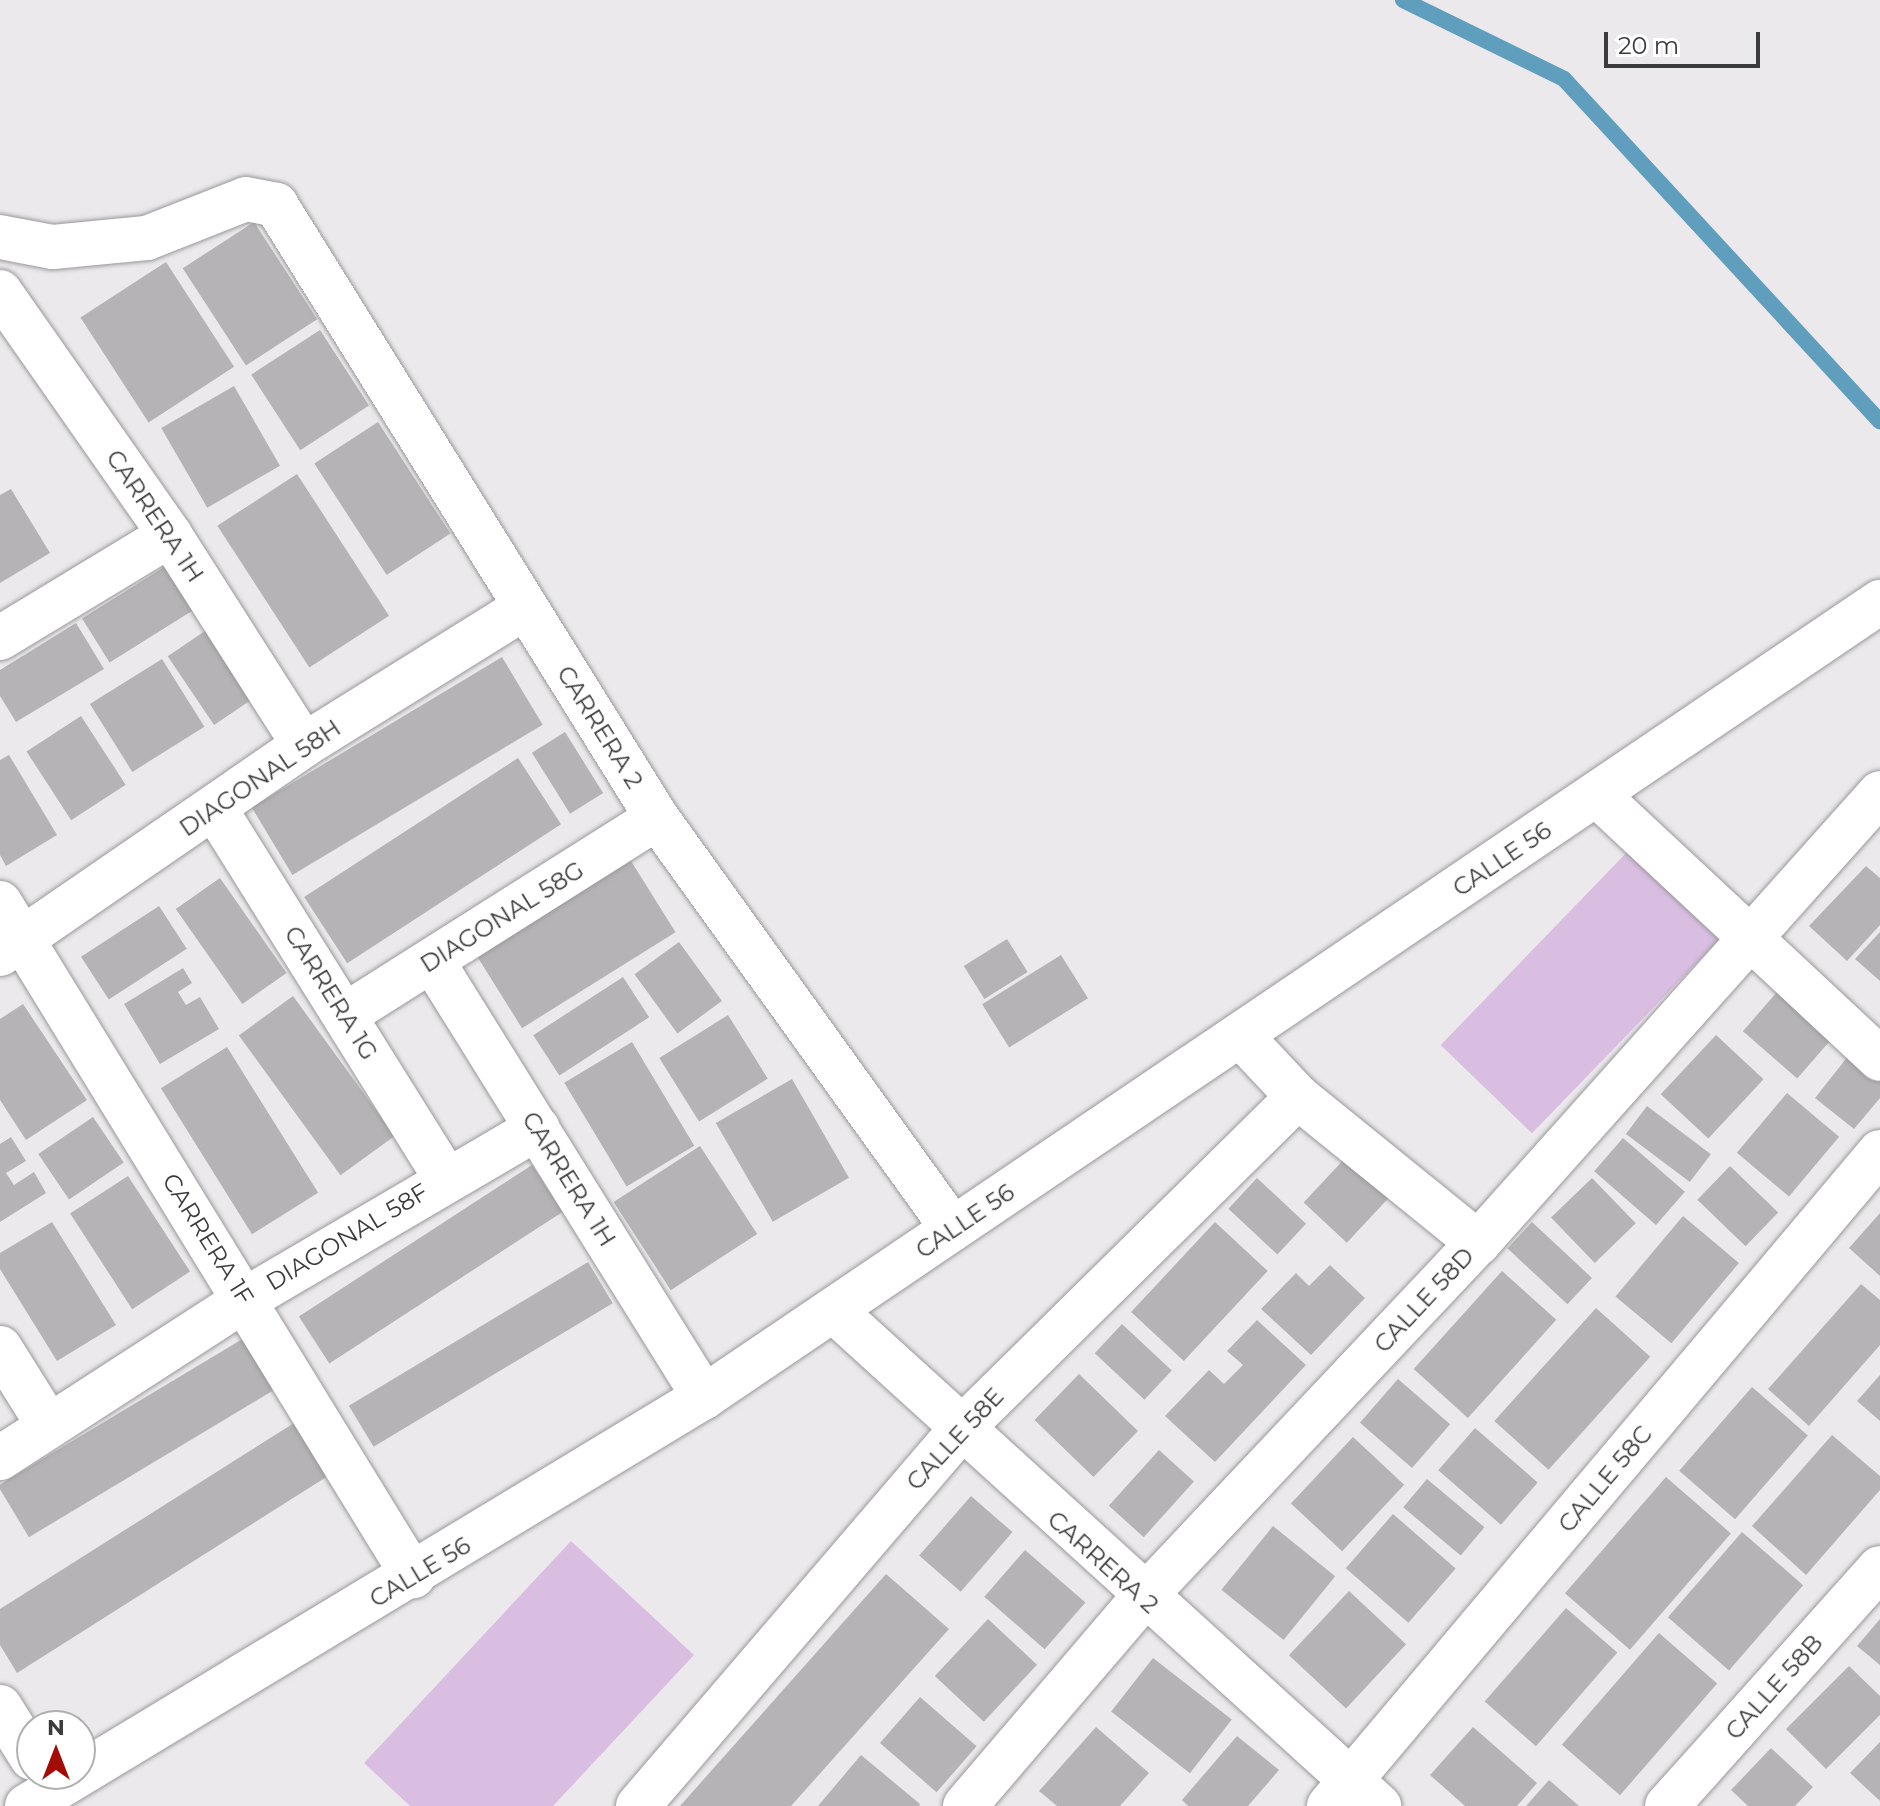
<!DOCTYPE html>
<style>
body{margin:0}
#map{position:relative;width:1880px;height:1806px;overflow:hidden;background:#ebe9ec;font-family:Montserrat,sans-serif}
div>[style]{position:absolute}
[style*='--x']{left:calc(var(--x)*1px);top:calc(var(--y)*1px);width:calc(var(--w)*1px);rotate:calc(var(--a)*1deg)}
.green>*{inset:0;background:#d9bee1;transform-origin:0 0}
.stream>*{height:16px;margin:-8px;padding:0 8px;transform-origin:8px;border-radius:8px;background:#609ebe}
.building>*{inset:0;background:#b6b3b6;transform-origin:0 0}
.roads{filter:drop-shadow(0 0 2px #9a989b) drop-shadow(0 0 2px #9a989b)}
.minor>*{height:44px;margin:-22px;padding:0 22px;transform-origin:22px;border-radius:22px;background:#fff}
.secondary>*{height:44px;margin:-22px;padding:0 22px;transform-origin:22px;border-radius:22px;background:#fff}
span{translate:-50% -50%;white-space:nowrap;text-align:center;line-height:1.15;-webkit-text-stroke:8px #fff;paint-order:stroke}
.street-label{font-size:24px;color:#3b3a3c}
.north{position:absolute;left:16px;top:1710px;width:80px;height:80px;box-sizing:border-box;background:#fff;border:2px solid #b1b0b1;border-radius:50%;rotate:0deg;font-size:22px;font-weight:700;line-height:32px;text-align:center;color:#3b3a3c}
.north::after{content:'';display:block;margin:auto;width:28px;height:36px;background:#a30d06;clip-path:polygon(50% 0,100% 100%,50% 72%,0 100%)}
.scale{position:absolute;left:1604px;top:32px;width:156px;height:36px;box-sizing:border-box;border:4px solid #3b3a3c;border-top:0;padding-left:10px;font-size:24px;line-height:28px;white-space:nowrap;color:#3b3a3c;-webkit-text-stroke:6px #fff;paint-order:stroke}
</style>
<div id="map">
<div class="green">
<div style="left:1631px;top:848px;width:127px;height:274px;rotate:44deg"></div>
<div style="clip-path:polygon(571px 1541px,694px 1655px,553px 1806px,410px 1806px,364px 1763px)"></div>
</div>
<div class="stream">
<div style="--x:1403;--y:0;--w:179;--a:26.1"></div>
<div style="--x:1564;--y:79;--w:466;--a:47.3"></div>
</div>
<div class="building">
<div style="left:254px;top:222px;width:116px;height:85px;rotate:57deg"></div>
<div style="left:166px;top:262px;width:125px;height:102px;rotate:57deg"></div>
<div style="left:320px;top:330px;width:90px;height:82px;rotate:57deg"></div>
<div style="left:234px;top:386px;width:92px;height:84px;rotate:60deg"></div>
<div style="left:378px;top:422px;width:133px;height:76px;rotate:57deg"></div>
<div style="left:297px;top:474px;width:169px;height:95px;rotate:57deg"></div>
<div style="clip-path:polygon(11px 489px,50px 553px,0 583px,0 495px)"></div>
<div style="left:166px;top:566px;width:52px;height:99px;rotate:58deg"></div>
<div style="clip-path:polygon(76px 623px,104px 669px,16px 722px,0 696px,0 670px)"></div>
<div style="left:205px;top:631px;width:83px;height:45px;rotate:56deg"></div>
<div style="left:502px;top:657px;width:79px;height:292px;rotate:59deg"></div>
<div style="left:162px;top:659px;width:80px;height:85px;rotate:58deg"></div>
<div style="left:81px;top:716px;width:82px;height:65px;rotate:57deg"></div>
<div style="left:565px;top:732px;width:72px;height:39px;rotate:58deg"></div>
<div style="clip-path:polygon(9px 755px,57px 835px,6px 866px,0 855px,0 760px)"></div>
<div style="left:518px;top:758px;width:79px;height:255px;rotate:57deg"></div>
<div style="left:631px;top:861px;width:84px;height:181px;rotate:58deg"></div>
<div style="clip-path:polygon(1866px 866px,1880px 878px,1880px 925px,1847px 961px,1809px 926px)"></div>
<div style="left:220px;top:878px;width:116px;height:54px;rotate:55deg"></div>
<div style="left:159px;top:906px;width:51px;height:93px;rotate:57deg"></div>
<div style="clip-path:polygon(1880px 932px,1880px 981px,1855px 959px)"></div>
<div style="left:1007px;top:939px;width:39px;height:51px;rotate:58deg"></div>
<div style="left:679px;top:942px;width:73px;height:55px;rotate:54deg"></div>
<div style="left:1061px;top:955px;width:51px;height:93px;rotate:58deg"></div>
<div style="clip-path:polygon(183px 968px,192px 983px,178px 992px,186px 1005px,200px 997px,219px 1029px,160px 1064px,124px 1004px)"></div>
<div style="left:623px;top:977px;width:48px;height:107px;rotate:57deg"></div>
<div style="left:1777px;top:992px;width:72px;height:52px;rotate:41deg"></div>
<div style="left:293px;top:996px;width:173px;height:67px;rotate:54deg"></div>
<div style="clip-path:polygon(23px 1004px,87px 1100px,26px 1140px,0 1100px,0 1019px)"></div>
<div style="left:728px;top:1015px;width:75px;height:81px;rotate:58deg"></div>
<div style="left:1716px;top:1035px;width:65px;height:81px;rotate:43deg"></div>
<div style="left:632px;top:1042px;width:121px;height:79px;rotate:59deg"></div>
<div style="left:227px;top:1047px;width:172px;height:78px;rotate:58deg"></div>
<div style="clip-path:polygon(1849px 1055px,1880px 1079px,1880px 1098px,1854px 1129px,1815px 1098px)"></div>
<div style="left:792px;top:1079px;width:114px;height:88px;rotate:60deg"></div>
<div style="left:1787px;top:1093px;width:68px;height:78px;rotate:40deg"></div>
<div style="left:1647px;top:1106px;width:80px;height:35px;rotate:37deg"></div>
<div style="left:93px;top:1117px;width:55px;height:66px;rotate:56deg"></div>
<div style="clip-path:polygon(11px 1137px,26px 1161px,6px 1173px,14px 1185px,34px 1172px,46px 1193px,0 1222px,0 1144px)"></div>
<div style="left:1623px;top:1138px;width:82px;height:44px;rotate:41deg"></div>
<div style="left:700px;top:1146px;width:105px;height:103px;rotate:57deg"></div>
<div style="left:1348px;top:1155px;width:59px;height:65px;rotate:43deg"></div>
<div style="left:532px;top:1165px;width:56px;height:278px;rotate:57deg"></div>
<div style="left:1730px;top:1166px;width:67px;height:47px;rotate:44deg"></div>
<div style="left:128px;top:1176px;width:114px;height:69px;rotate:57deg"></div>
<div style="left:1257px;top:1178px;width:67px;height:42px;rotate:43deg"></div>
<div style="left:1592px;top:1178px;width:63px;height:57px;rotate:46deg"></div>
<div style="clip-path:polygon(1880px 1213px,1880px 1276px,1849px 1248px)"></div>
<div style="left:1683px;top:1216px;width:73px;height:105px;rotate:40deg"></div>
<div style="clip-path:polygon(52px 1222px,116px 1325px,57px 1361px,0 1269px,0 1253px)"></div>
<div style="left:1215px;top:1222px;width:72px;height:123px;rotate:43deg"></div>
<div style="left:1532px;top:1222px;width:82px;height:36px;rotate:43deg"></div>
<div style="left:588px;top:1262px;width:48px;height:279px;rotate:59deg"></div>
<div style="clip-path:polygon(1330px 1265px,1365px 1298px,1311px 1355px,1261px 1309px,1296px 1273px,1309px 1286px)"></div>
<div style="left:1502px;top:1271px;width:73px;height:132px;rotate:42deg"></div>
<div style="clip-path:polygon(1861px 1284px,1880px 1300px,1880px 1345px,1809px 1426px,1768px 1389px)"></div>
<div style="left:1596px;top:1308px;width:73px;height:152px;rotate:42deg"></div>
<div style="clip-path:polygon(1257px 1320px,1306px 1365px,1215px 1462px,1165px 1416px,1209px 1370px,1224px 1384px,1243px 1365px,1227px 1351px)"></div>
<div style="left:1122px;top:1324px;width:68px;height:40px;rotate:43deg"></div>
<div style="left:244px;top:1338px;width:60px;height:287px;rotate:59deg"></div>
<div style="left:1079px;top:1374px;width:82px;height:64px;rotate:44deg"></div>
<div style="clip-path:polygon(1880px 1375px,1880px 1421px,1857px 1401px)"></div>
<div style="left:1398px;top:1379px;width:69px;height:58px;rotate:41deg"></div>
<div style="left:1752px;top:1387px;width:74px;height:111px;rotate:41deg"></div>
<div style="clip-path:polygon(294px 1423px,328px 1476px,17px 1673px,0 1645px,0 1609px)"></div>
<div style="left:1475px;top:1428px;width:83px;height:56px;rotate:41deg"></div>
<div style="clip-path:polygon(1832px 1435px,1880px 1476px,1880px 1490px,1806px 1575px,1752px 1526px)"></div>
<div style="left:1353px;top:1437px;width:70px;height:91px;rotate:43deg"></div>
<div style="left:1159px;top:1450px;width:47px;height:75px;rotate:42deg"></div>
<div style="left:1666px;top:1477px;width:86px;height:154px;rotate:41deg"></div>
<div style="left:1427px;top:1479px;width:75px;height:37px;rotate:40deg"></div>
<div style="left:971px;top:1496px;width:55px;height:79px;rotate:41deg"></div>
<div style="left:1393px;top:1514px;width:83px;height:72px;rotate:41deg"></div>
<div style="left:1273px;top:1526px;width:80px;height:82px;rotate:39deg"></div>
<div style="left:1742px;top:1532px;width:81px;height:113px;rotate:41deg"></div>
<div style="left:1025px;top:1550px;width:80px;height:62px;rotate:41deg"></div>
<div style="clip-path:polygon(886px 1574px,949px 1629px,791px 1806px,680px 1806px)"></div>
<div style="left:1349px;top:1591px;width:78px;height:88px;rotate:43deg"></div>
<div style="left:1566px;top:1608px;width:68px;height:124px;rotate:41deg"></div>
<div style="left:988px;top:1619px;width:67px;height:78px;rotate:43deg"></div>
<div style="clip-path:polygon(1880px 1619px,1880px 1665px,1857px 1646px)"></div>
<div style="left:1659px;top:1633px;width:77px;height:148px;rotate:41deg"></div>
<div style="left:1153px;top:1658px;width:100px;height:68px;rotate:38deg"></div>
<div style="clip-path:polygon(1849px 1666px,1880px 1696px,1880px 1715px,1826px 1769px,1786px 1729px)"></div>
<div style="left:920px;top:1697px;width:75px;height:61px;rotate:41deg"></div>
<div style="clip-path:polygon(1096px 1727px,1149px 1773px,1120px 1806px,1057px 1806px,1039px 1791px)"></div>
<div style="clip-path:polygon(1473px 1727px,1537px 1783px,1517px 1806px,1465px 1806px,1430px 1775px)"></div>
<div style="clip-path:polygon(1237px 1736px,1279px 1770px,1248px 1806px,1188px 1806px,1182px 1800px)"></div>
<div style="clip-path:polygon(1880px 1742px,1880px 1801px,1850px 1773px)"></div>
<div style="clip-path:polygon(1771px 1748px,1813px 1787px,1795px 1806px,1748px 1806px,1731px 1790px)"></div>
<div style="clip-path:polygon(861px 1755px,920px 1804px,919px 1806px,818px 1806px)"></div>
<div style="clip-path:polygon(1549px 1780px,1579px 1806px,1526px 1806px)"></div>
</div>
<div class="roads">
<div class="minor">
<div style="--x:0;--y:237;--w:54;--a:10.7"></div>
<div style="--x:53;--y:247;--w:94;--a:-5.5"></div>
<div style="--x:147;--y:238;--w:106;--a:-21.5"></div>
<div style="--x:246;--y:199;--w:31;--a:11"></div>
<div style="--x:276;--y:205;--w:722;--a:58.14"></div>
<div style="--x:657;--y:818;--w:506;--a:54.24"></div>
<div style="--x:0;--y:292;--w:297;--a:55"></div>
<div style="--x:170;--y:535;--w:249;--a:57.5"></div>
<div style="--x:0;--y:638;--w:199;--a:-31.2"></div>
<div style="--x:1597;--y:795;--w:387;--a:43"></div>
<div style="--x:215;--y:809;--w:435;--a:58"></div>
<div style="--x:0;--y:903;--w:790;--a:58.46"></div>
<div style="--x:0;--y:954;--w:369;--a:-34.5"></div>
<div style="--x:304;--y:745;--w:259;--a:-31.9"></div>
<div style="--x:433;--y:962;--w:513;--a:58.08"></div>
<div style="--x:345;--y:1015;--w:369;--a:-32.3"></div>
<div style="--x:1241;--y:1036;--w:83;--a:46.9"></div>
<div style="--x:1298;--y:1097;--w:232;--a:39"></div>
<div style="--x:833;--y:1310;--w:738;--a:42.25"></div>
<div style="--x:0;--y:1348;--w:92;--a:57.9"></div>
<div style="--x:0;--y:1458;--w:293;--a:-32.9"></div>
<div style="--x:246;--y:1299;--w:338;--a:-30.4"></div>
<div style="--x:0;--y:1707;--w:60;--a:57.9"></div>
<div style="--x:638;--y:1806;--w:494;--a:-49.4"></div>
<div style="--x:959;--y:1431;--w:476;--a:-44.6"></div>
<div style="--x:965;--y:1806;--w:272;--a:-49.5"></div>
<div style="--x:1142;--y:1599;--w:490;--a:-46.7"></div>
<div style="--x:1478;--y:1243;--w:603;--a:-48.22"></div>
<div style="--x:1329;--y:1806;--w:855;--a:-49.89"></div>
<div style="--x:1667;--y:1806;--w:319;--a:-48.2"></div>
</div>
<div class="secondary">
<div style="--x:27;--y:1806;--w:791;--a:-31.14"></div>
<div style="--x:704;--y:1397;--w:1420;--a:-34.06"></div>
</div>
</div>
<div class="street-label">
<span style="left:155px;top:516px;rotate:56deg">CARRERA 1H</span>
<span style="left:600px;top:727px;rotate:58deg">CARRERA 2</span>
<span style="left:260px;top:778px;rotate:-34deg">DIAGONAL 58H</span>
<span style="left:1502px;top:859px;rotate:-34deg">CALLE 56</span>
<span style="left:502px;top:917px;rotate:-32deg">DIAGONAL 58G</span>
<span style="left:331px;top:993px;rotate:58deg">CARRERA 1G</span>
<span style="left:569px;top:1179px;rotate:58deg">CARRERA 1H</span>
<span style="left:965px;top:1221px;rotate:-34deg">CALLE 56</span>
<span style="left:347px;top:1237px;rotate:-31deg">DIAGONAL 58F</span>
<span style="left:208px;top:1239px;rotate:58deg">CARRERA 1F</span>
<span style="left:1424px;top:1300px;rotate:-47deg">CALLE 58D</span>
<span style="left:955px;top:1439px;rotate:-47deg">CALLE 58E</span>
<span style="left:1605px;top:1479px;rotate:-50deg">CALLE 58C</span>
<span style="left:1103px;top:1562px;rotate:42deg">CARRERA 2</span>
<span style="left:420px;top:1572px;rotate:-31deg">CALLE 56</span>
<span style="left:1774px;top:1687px;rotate:-48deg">CALLE 58B</span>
</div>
<div class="north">N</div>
<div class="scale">20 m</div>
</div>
